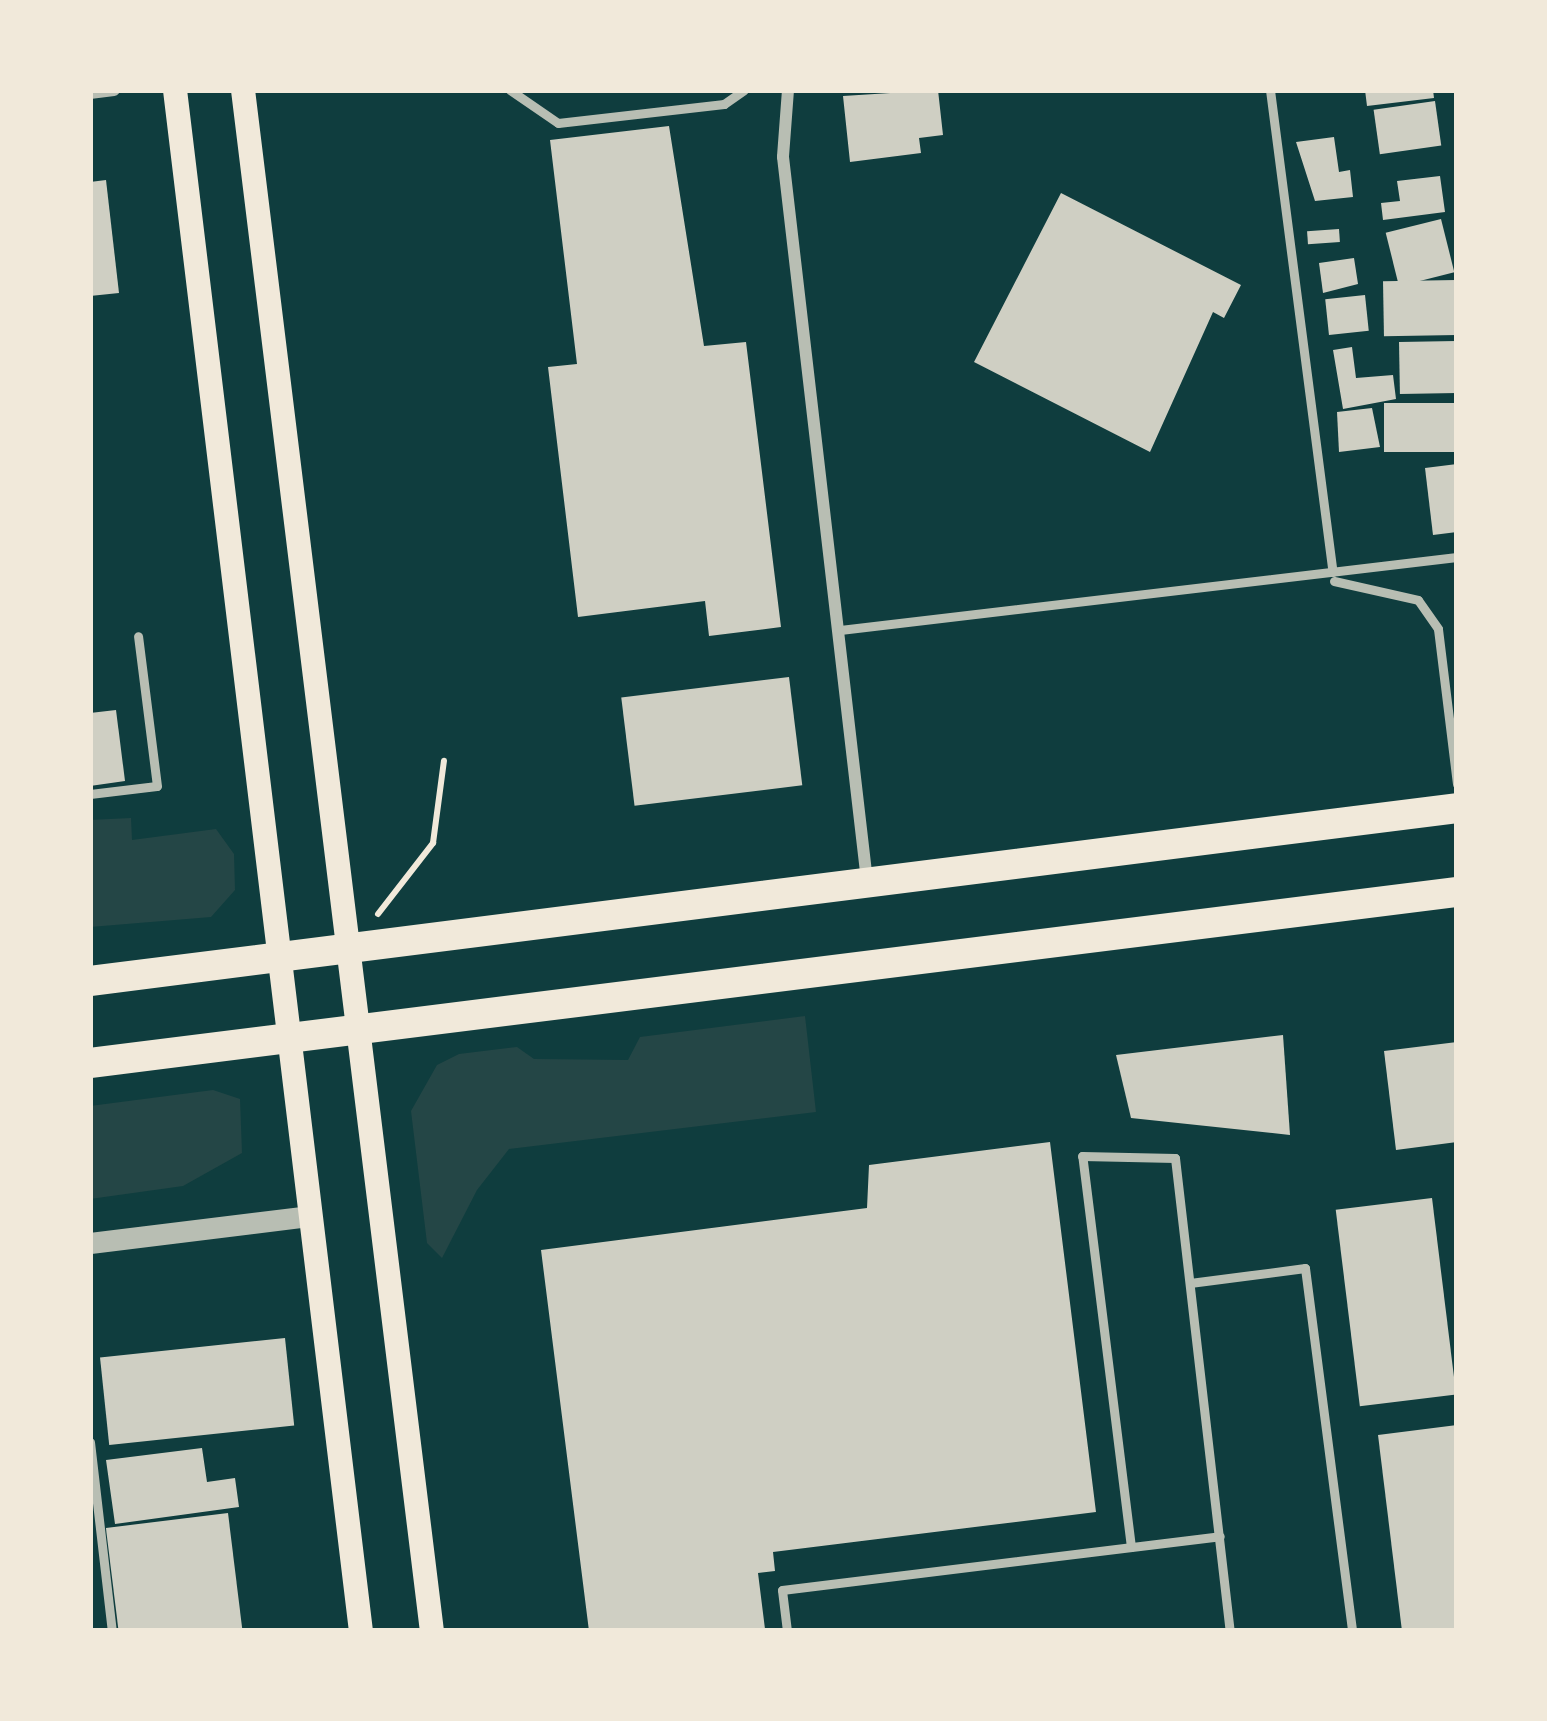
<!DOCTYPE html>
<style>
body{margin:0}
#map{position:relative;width:1547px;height:1721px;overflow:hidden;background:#0f3d3e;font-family:Poppins,sans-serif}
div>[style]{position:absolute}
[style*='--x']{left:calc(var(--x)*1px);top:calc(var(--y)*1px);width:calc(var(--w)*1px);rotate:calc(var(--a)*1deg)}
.green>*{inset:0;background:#244646}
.building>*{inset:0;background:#cfcfc3;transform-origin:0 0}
.path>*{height:6px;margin:-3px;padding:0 3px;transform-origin:3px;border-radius:3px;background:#f1e9da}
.service>*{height:9px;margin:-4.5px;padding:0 4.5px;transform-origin:4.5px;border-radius:4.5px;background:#b8beb3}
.minor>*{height:12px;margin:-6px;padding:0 6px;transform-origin:6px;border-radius:6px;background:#b8beb3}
.tertiary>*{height:21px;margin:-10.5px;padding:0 10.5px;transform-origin:10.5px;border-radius:10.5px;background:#b8beb3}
.secondary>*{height:24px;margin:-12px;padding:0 12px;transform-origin:12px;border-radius:12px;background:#f1e9da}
.primary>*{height:30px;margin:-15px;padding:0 15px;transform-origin:15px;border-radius:15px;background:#f1e9da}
span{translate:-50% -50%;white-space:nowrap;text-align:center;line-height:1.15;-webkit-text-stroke:12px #f1e9da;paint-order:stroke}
.frame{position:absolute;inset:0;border:93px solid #f1e9da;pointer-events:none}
</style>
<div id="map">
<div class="green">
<div style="clip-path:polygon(131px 818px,132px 840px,216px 829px,234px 854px,235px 890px,211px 917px,90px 927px,90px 820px)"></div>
<div style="clip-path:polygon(805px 1016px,816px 1112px,509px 1149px,477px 1190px,442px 1258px,427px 1243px,411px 1111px,437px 1065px,459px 1054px,517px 1047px,534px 1059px,628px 1060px,640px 1037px)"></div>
<div style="clip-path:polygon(213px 1090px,240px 1099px,242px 1153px,183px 1186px,90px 1199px,90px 1106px)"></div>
</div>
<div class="building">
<div style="clip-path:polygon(938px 90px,943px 135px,919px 138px,921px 153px,850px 162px,843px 96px)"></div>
<div style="clip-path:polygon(1365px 90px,1433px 90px,1434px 98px,1367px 106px)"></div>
<div style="left:1435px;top:101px;width:45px;height:62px;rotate:82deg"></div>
<div style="clip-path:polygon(669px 126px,704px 346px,746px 342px,781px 627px,709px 636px,705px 601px,578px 617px,548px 367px,577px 364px,550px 140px)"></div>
<div style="clip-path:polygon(1334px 137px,1339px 172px,1350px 170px,1353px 197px,1315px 201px,1296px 142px)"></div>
<div style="clip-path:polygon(1440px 176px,1445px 212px,1383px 220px,1381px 203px,1400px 201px,1397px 181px)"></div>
<div style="clip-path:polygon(106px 180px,119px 293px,90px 296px,90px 182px)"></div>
<div style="clip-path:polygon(1061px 193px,1241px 285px,1224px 318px,1213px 312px,1150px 452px,974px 362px)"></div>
<div style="left:1441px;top:219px;width:55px;height:57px;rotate:76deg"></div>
<div style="left:1339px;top:229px;width:13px;height:32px;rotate:86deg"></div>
<div style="clip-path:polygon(1354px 258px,1358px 284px,1323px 293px,1319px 263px)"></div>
<div style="left:1456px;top:280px;width:55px;height:73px;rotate:89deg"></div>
<div style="left:1365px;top:295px;width:36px;height:40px;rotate:84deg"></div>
<div style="left:1456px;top:341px;width:52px;height:57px;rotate:89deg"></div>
<div style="clip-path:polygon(1352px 347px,1356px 378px,1393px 375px,1396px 399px,1343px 409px,1333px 350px)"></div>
<div style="left:1457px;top:403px;width:49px;height:73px;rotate:90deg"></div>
<div style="clip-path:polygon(1372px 408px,1380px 447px,1339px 452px,1337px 412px)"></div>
<div style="clip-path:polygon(1457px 464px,1457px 532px,1433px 535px,1425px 468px)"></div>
<div style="left:789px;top:677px;width:109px;height:169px;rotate:83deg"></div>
<div style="clip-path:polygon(116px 710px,125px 781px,90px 786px,90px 713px)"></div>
<div style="clip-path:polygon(1283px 1035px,1290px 1135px,1131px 1118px,1116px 1055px)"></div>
<div style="clip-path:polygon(1457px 1042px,1457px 1142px,1396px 1150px,1384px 1051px)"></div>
<div style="clip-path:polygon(1050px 1142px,1096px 1512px,773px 1552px,775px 1571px,758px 1573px,765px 1629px,589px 1631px,541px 1250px,867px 1208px,869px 1165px)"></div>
<div style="left:1432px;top:1198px;width:198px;height:97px;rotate:83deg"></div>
<div style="left:285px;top:1338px;width:88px;height:186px;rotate:84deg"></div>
<div style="clip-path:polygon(1457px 1425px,1457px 1631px,1402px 1631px,1378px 1435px)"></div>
<div style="clip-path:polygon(202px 1448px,207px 1482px,235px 1478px,239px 1507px,115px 1524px,106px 1460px)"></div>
<div style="left:228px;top:1513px;width:119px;height:123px;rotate:83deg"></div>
</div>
<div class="path">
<div style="--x:378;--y:914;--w:90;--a:-52.2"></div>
<div style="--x:433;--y:843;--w:83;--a:-82.4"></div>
</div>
<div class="service">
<div style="--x:510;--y:90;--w:58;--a:34.5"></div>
<div style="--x:558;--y:123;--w:167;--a:-6.5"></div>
<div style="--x:724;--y:104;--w:24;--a:-35"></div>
<div style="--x:1270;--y:90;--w:486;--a:82.6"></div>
<div style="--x:1334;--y:581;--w:86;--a:12.7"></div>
<div style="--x:1418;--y:600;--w:35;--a:55"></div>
<div style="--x:1438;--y:629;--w:156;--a:83"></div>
<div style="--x:840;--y:630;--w:621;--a:-6.75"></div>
<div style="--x:90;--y:794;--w:67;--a:-6.8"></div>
<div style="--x:157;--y:786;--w:151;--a:-97.2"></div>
<div style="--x:1190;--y:1283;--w:116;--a:-7.4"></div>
<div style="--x:1305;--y:1268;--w:366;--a:82.6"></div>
<div style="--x:90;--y:1442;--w:190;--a:83.4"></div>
<div style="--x:1131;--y:1547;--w:394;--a:-97.1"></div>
<div style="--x:1082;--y:1156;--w:93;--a:1.2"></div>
<div style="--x:1175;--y:1158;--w:476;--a:83.4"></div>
<div style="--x:787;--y:1631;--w:41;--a:-97"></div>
<div style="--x:782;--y:1590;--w:441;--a:-7"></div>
</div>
<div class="minor">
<div style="--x:788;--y:90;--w:67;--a:94.3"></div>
<div style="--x:783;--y:157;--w:729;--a:83.38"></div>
<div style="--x:90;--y:93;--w:24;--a:-7"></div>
</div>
<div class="tertiary">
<div style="--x:90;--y:1243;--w:222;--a:-7"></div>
</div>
<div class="secondary">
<div style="--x:175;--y:90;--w:1552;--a:83.12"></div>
<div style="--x:243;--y:90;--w:1553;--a:83.01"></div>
</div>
<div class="primary">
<div style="--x:90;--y:981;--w:1378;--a:-7.21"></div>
<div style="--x:90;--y:1063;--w:1378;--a:-7.13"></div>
</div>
<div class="frame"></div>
</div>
